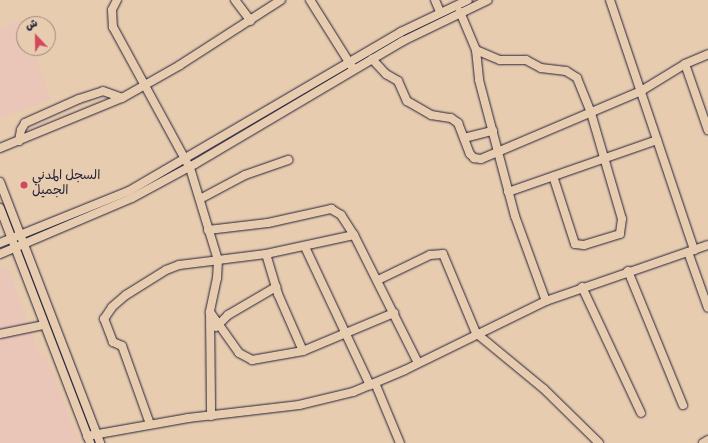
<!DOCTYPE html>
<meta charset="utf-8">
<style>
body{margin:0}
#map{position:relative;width:708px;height:443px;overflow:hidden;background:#e8ccaf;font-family:Dekko,"Playpen Sans Arabic",sans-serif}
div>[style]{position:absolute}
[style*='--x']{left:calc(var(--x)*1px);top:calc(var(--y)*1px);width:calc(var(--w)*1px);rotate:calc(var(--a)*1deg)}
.built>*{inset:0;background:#eac6b8}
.roads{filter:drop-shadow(0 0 1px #22223b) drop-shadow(0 0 1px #22223b)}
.minor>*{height:8px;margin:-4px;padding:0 4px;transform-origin:4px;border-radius:4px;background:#e8ccaf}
.dots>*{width:11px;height:11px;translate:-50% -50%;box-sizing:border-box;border:2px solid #e8ccaf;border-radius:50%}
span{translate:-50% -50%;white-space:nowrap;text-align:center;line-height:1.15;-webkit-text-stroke:3px #e8ccaf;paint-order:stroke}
.poi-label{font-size:13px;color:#22223b}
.left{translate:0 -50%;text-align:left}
.north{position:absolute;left:16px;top:16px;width:40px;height:40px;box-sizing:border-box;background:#e8ccaf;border:1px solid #998881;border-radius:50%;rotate:338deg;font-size:11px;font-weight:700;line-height:16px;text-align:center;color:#22223b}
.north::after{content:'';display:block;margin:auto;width:14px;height:18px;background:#d1495b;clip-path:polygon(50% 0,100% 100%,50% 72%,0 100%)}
</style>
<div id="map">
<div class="built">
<div style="clip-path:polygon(23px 19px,24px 48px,33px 48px,51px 100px,0 118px,0 28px)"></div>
<div style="clip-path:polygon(8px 268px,40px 355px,45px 354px,80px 443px,0 443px,0 270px)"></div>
</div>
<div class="roads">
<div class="minor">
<div style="--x:117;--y:0;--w:11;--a:117"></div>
<div style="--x:112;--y:10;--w:17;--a:87"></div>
<div style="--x:113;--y:27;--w:161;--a:61.4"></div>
<div style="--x:190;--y:168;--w:96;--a:73.1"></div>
<div style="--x:218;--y:260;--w:48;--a:-7.1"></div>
<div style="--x:266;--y:254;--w:90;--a:-12.2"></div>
<div style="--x:354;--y:235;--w:143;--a:63.4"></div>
<div style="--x:235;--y:0;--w:26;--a:53"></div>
<div style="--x:310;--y:0;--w:79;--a:57.9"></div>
<div style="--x:435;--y:0;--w:13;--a:67"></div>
<div style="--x:610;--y:0;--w:264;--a:71.4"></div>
<div style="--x:460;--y:12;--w:41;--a:67.2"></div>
<div style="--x:476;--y:50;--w:30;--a:84"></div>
<div style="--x:479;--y:80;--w:141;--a:75.2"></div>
<div style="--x:515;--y:216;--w:90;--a:70"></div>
<div style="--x:476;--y:50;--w:26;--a:23"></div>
<div style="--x:500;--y:60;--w:26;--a:0"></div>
<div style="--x:526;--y:60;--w:17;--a:28"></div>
<div style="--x:541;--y:68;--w:25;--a:7"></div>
<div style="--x:566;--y:71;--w:13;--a:32"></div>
<div style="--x:577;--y:78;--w:38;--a:68"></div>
<div style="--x:591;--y:113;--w:110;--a:73.7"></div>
<div style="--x:622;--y:219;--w:15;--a:98"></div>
<div style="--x:620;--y:234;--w:38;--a:163"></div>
<div style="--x:584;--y:245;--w:9;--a:-174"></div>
<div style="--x:575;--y:244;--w:71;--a:-107.9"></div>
<div style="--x:372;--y:59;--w:21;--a:47"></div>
<div style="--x:386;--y:74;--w:14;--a:30"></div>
<div style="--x:398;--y:81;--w:22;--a:66"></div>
<div style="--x:407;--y:101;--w:28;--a:30"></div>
<div style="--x:431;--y:115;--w:20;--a:9"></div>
<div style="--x:451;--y:118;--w:9;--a:36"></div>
<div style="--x:458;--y:123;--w:33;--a:69"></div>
<div style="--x:470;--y:154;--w:6;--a:45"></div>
<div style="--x:474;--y:158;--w:7;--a:8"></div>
<div style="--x:481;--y:159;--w:174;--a:-23"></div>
<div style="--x:641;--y:91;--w:52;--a:-31.5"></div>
<div style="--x:685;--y:64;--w:25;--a:-23"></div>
<div style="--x:685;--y:64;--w:70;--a:70.8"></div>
<div style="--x:464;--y:138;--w:30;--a:-14"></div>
<div style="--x:19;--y:141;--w:11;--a:-80"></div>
<div style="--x:21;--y:130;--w:8;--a:-60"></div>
<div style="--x:25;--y:123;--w:59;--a:-24"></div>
<div style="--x:79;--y:99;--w:25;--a:-18"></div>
<div style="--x:103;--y:91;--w:20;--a:20"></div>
<div style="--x:0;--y:148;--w:132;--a:-22.3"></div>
<div style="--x:122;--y:98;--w:67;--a:-29.6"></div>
<div style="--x:180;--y:65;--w:120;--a:-32.8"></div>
<div style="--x:0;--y:182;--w:280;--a:69"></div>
<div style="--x:508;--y:192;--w:158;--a:-19.2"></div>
<div style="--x:200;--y:199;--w:51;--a:-28.1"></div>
<div style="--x:245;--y:175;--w:46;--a:-19.2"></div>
<div style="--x:0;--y:208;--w:252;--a:69"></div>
<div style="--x:208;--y:230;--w:60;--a:-6.7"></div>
<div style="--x:268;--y:223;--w:65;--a:-12.5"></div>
<div style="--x:331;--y:209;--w:12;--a:31"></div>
<div style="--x:341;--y:215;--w:24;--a:57"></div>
<div style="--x:0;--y:243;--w:139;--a:-22"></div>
<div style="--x:129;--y:191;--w:315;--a:-30.3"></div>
<div style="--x:401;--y:32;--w:74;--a:-25.5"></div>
<div style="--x:305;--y:247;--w:153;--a:64.8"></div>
<div style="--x:688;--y:252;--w:59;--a:70.3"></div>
<div style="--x:0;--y:254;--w:143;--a:-23"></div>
<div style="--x:132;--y:198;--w:72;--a:-28.4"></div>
<div style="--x:195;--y:164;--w:242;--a:-30.6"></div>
<div style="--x:403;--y:41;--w:94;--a:-25.8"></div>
<div style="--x:266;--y:254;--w:42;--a:73.3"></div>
<div style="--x:278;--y:294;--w:62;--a:66.3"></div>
<div style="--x:628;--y:271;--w:145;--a:67.7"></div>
<div style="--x:378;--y:280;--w:58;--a:-25.7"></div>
<div style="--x:430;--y:255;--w:13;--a:-4"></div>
<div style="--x:443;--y:254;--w:86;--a:67.3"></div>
<div style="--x:476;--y:333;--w:88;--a:39.5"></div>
<div style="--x:544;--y:389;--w:77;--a:44.5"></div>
<div style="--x:582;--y:287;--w:139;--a:64.9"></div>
<div style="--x:210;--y:312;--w:50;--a:54.7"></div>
<div style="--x:239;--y:353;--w:15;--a:28"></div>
<div style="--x:252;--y:360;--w:52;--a:-10"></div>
<div style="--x:303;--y:351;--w:99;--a:-22.7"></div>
<div style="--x:216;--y:327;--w:17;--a:-45"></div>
<div style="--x:228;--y:315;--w:56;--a:-30.3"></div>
<div style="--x:0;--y:334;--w:45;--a:-11.6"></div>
<div style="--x:375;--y:383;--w:65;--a:67.4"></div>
<div style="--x:150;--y:424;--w:83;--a:-109.7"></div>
<div style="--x:122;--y:346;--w:10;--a:-156"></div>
<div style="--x:113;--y:342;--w:25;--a:-111"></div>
<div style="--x:104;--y:319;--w:14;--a:-56"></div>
<div style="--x:112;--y:307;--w:18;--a:-41"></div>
<div style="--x:126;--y:295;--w:47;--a:-32"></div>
<div style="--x:166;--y:270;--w:14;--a:-21"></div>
<div style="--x:179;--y:265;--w:39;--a:-7"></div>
<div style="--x:218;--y:260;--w:18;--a:93"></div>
<div style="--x:217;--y:278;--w:35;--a:102"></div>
<div style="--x:210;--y:312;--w:104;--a:89.4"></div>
<div style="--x:87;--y:436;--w:103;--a:-10.1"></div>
<div style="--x:188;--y:418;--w:112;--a:-6.7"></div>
<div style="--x:299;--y:405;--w:56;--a:-13.5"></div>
<div style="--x:353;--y:392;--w:56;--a:-22.9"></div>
<div style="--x:405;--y:370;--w:157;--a:-26.1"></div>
<div style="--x:546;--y:301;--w:171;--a:-19.1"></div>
<div style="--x:703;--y:443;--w:6;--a:-31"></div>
</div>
</div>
<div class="dots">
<div style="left:24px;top:185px;background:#d1495b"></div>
</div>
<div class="poi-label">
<span class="left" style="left:32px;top:185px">السجل المدني<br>الجميل</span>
</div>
<div class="north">ش</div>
</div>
